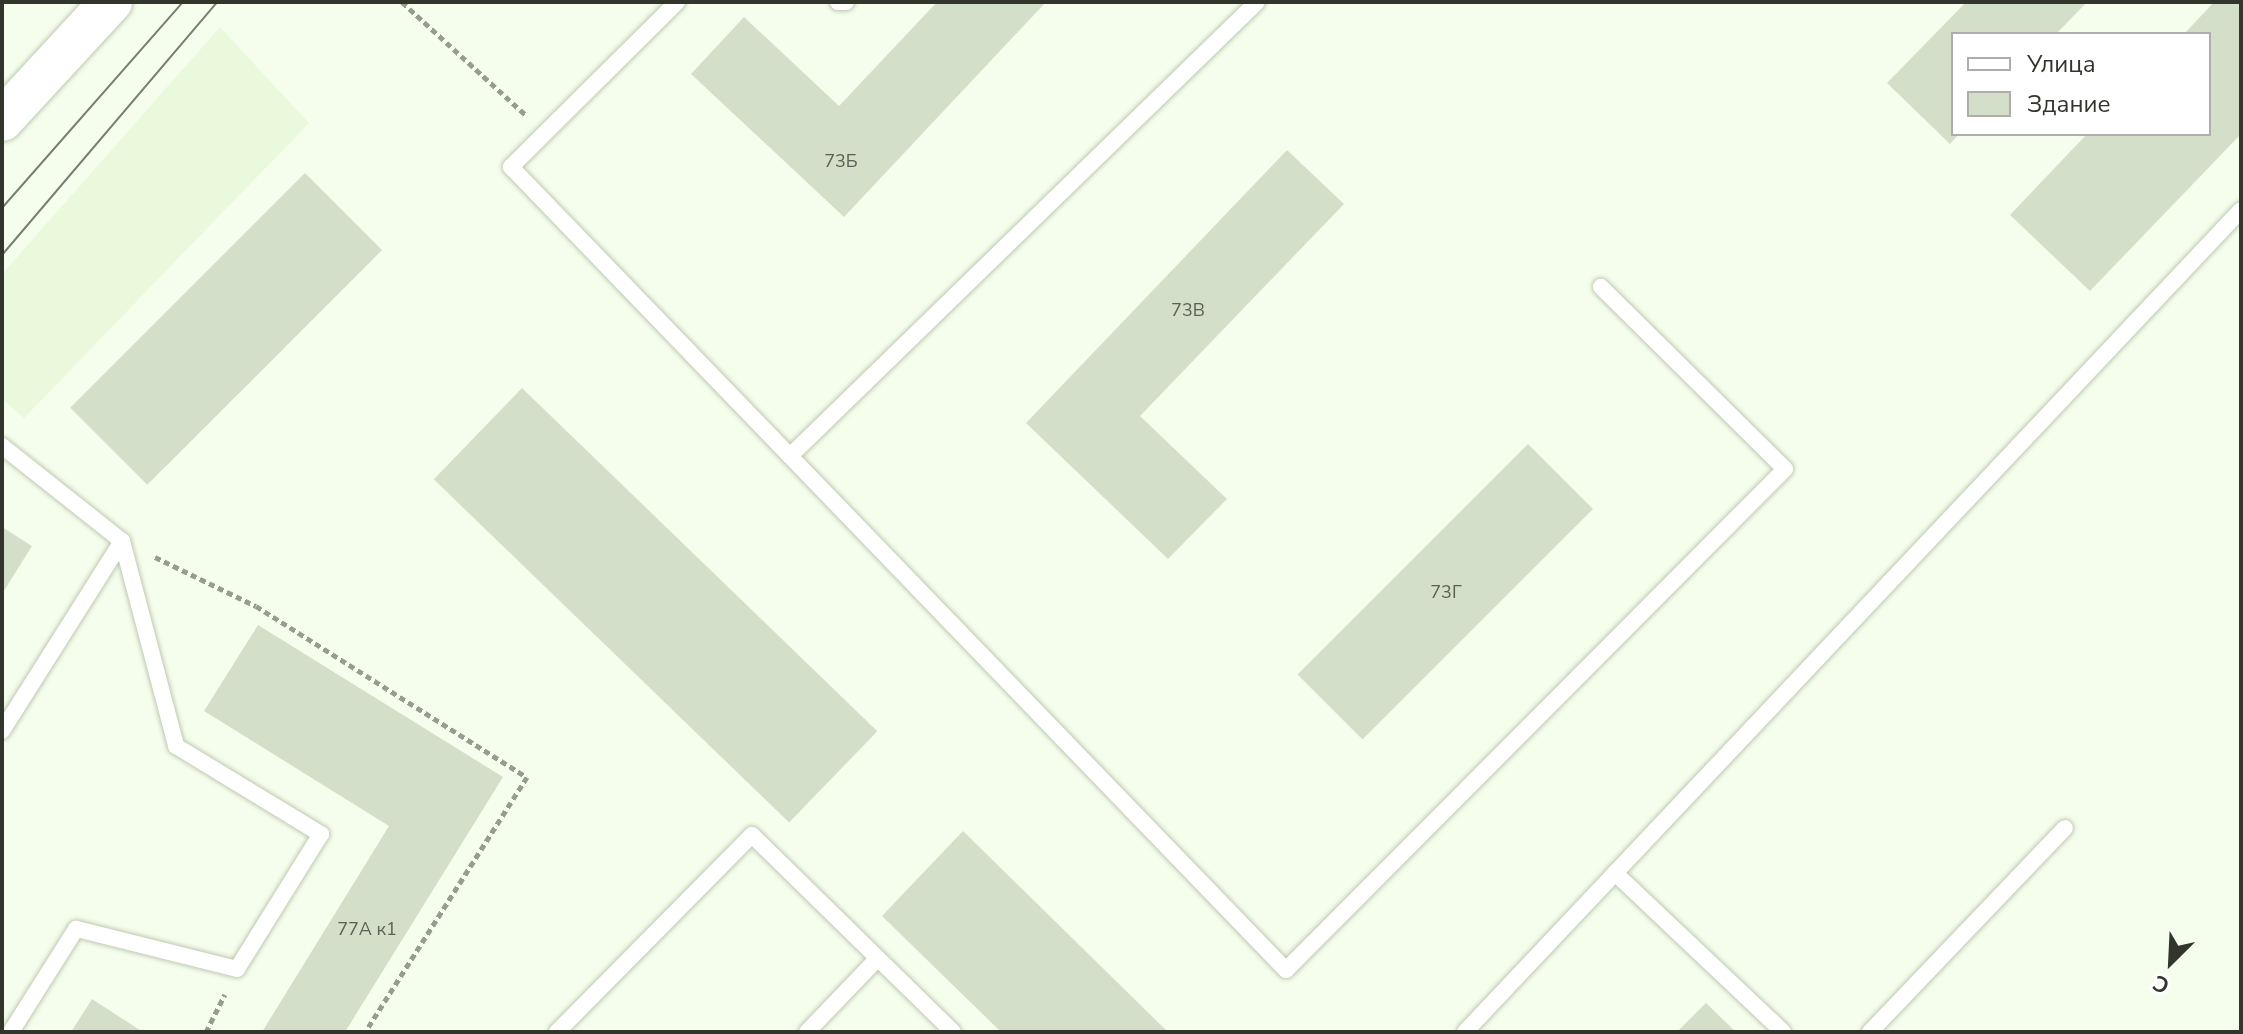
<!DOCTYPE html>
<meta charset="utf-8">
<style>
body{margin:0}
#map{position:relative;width:2243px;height:1034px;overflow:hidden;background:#f5feec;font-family:"Nunito Sans",sans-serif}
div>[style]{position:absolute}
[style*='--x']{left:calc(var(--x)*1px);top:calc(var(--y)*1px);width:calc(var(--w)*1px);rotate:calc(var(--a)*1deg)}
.built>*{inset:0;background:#eaf9db}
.building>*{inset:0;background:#d4dfc9;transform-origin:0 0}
.path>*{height:5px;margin-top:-2.5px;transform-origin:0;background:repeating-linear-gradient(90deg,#969c8f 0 6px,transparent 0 10px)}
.roads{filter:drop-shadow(0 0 2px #bec9b3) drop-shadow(0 0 2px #bec9b3)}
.service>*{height:16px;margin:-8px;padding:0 8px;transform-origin:8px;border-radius:8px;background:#fff}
.secondary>*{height:42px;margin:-21px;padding:0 21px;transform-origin:21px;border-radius:21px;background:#fff}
.tram>*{height:2px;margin:-1px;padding:0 1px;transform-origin:1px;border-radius:1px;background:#787e71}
span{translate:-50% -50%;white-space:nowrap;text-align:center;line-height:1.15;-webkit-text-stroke:6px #fff;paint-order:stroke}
.number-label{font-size:18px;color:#5a6053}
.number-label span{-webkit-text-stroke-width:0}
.frame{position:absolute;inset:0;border:4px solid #31352c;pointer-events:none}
.legend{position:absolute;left:1951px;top:32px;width:260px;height:104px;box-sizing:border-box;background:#fff;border:2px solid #adaeab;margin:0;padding:10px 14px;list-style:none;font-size:24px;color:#31352c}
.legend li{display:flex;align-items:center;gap:16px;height:40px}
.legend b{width:40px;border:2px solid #adaeab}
.north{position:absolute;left:2131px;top:922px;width:80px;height:80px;-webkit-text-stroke:6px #fff;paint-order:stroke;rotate:204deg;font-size:22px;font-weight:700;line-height:32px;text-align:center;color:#31352c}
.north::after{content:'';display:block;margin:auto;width:28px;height:36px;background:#31352c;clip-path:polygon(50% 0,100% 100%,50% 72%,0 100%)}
</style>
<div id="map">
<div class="built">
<div style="clip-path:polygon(220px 27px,309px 123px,24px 418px,2px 399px,2px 274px)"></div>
</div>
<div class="building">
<div style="clip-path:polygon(937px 2px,1046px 2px,844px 217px,691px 74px,744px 17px,839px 106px)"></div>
<div style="clip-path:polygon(1966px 2px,2087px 2px,2056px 34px,1953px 34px,1953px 134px,1959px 134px,1950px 144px,1887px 83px)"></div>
<div style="clip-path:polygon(2214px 2px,2241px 3px,2241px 134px,2090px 291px,2010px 215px,2087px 134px,2209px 134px,2209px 34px,2184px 34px)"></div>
<div style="clip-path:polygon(1287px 150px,1344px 204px,1140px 416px,1227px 499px,1168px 559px,1026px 423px)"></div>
<div style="left:305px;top:173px;width:109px;height:332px;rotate:45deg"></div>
<div style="left:522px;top:388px;width:494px;height:127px;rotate:44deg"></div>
<div style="left:1528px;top:444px;width:92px;height:326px;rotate:45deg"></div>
<div style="clip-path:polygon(2px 527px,32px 546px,2px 594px)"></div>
<div style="clip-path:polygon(258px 625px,503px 777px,345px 1032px,262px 1032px,389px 826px,204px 711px)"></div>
<div style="clip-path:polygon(963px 831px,1168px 1032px,1001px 1032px,882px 916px)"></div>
<div style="clip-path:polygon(92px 999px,143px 1032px,71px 1032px)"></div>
<div style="clip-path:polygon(1706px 1003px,1736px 1032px,1677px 1032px)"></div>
</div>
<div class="path">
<div style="--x:402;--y:2;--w:169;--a:42.4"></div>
<div style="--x:155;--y:557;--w:112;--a:25.9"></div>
<div style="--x:256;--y:606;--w:320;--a:32.3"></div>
<div style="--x:527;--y:777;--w:302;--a:122.4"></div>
<div style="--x:206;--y:1032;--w:42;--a:-63.4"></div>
</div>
<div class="roads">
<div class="service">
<div style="--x:677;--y:2;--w:234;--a:135.2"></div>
<div style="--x:511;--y:167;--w:1116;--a:46.02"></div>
<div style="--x:1286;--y:970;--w:707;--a:-45.11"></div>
<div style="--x:1785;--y:469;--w:259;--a:-135.3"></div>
<div style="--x:838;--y:2;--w:8;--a:0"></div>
<div style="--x:2;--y:446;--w:153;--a:38.4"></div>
<div style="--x:122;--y:541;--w:212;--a:75.2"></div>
<div style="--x:176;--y:746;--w:170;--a:31.3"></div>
<div style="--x:321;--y:834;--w:159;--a:121.9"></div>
<div style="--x:237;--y:969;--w:166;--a:-166"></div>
<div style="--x:76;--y:929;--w:122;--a:122.3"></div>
<div style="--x:790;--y:456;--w:651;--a:-44.19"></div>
<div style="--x:2;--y:731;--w:225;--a:-57.7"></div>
<div style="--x:1615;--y:873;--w:231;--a:43.4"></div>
<div style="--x:557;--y:1032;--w:277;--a:-45.3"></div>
<div style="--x:752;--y:835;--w:281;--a:44.4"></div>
<div style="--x:807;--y:1032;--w:101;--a:-46.2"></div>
<div style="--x:1465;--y:1032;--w:1130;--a:-46.65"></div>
<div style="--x:1870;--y:1032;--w:282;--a:-46.3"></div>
</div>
<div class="secondary">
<div style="--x:2;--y:120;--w:161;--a:-47.3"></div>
</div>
</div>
<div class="tram">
<div style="--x:2;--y:208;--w:274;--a:-48.7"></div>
<div style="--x:2;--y:255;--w:332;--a:-49.6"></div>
</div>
<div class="number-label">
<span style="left:841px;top:161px">73Б</span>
<span style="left:1188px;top:310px">73В</span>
<span style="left:1446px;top:592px">73Г</span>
<span style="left:367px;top:929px">77А к1</span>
</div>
<div class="frame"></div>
<ul class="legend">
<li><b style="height:10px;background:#fff"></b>Улица</li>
<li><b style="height:22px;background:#d4dfc9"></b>Здание</li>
</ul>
<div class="north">С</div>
</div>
